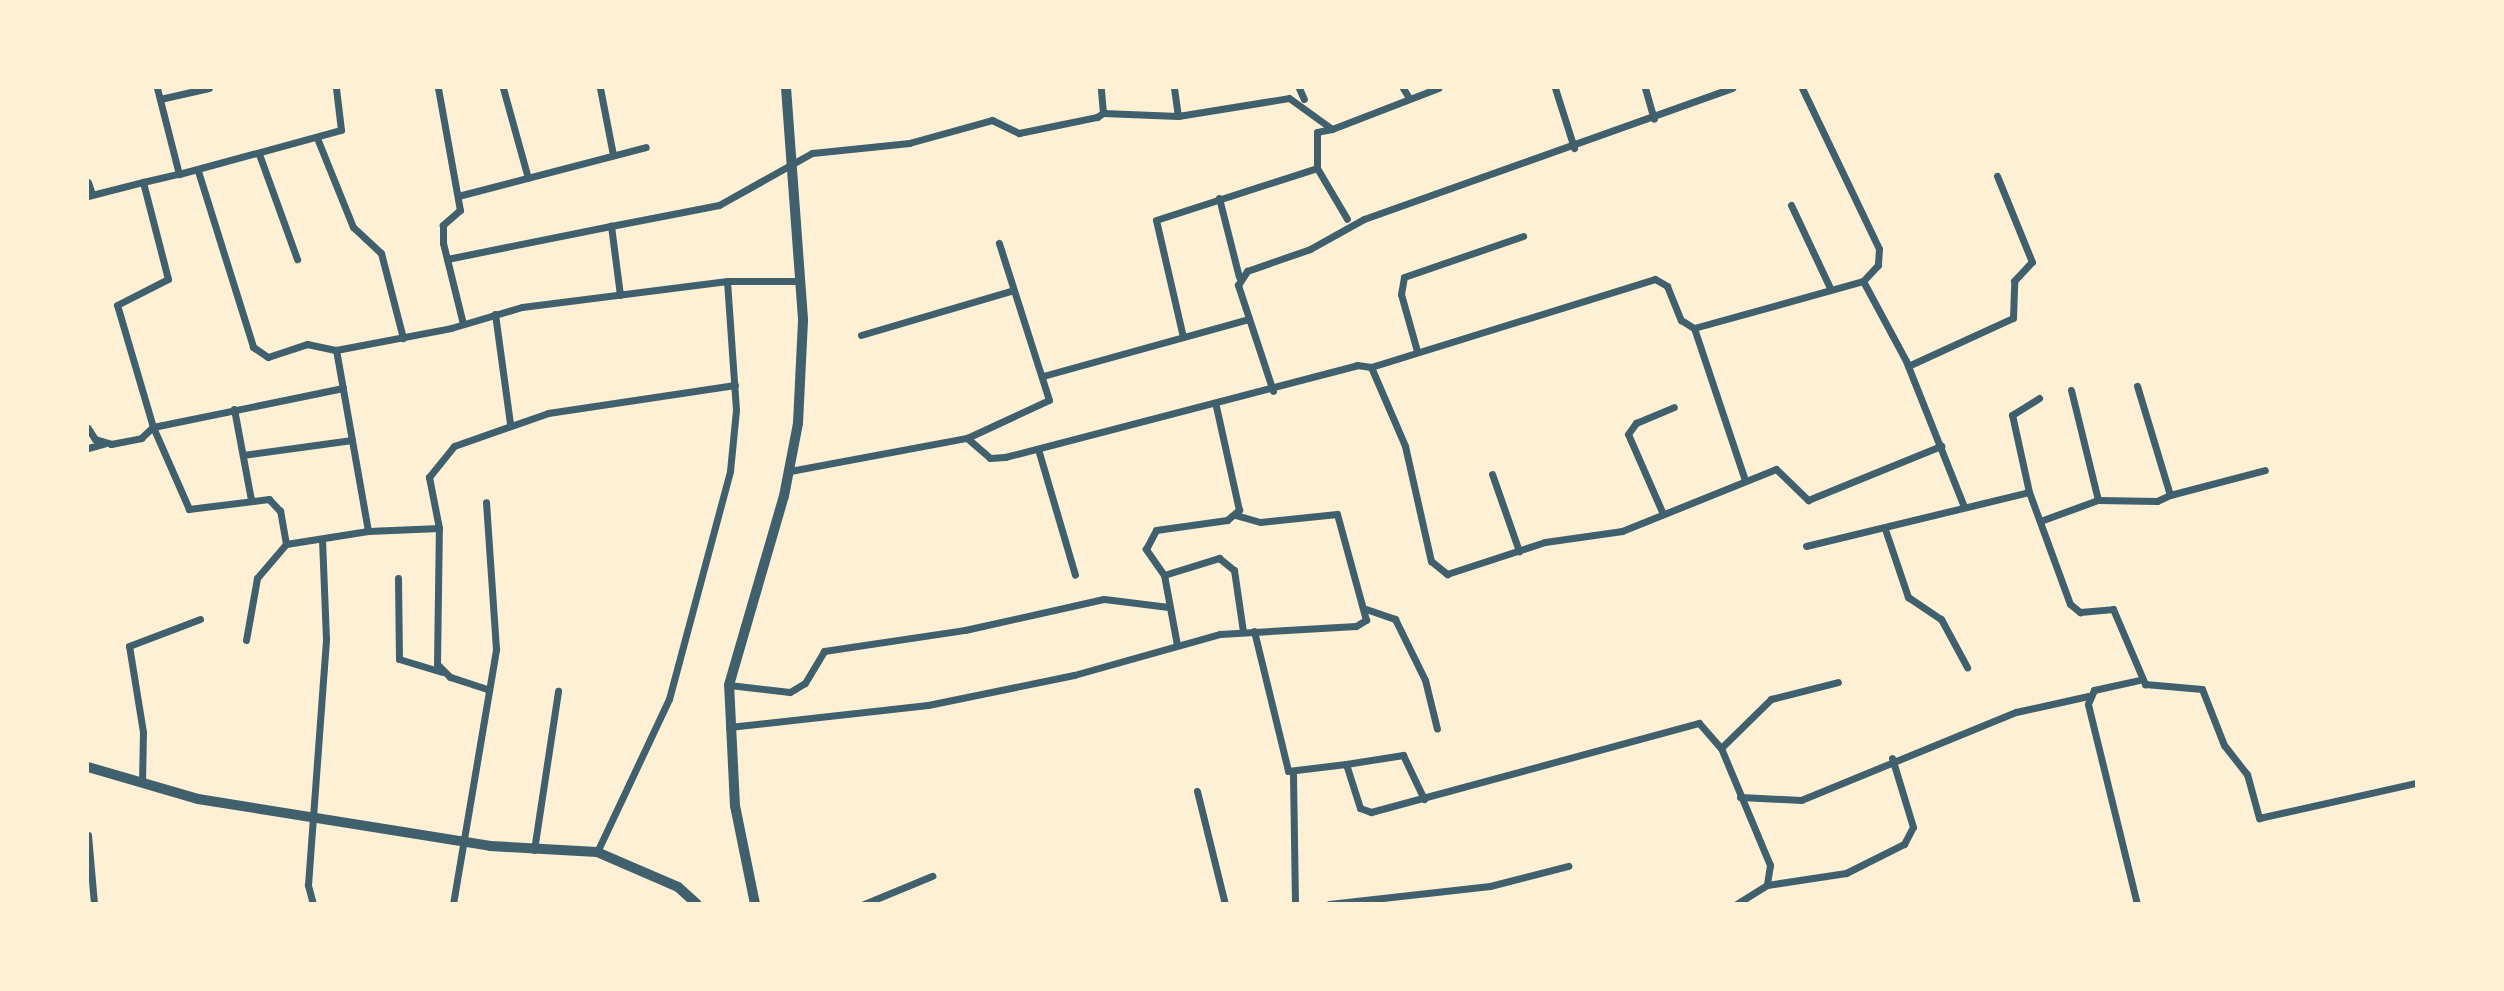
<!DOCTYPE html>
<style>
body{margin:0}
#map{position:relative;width:2504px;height:991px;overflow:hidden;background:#fdf0d5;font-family:Helvetica,sans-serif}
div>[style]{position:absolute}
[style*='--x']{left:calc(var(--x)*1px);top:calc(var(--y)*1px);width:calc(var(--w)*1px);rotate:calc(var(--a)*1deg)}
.minor>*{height:7px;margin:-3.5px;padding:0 3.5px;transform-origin:3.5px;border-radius:3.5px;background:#3f606c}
.tertiary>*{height:10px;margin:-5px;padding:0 5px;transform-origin:5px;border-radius:5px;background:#3f606c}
span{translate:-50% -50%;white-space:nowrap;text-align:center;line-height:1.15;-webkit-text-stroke:5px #fdf0d5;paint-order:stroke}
.frame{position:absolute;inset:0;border:89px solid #fdf0d5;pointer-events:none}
</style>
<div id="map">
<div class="minor">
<div style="--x:157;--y:88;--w:89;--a:75.7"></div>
<div style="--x:179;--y:174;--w:168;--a:-15.2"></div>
<div style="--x:341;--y:130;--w:42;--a:-96.8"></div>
<div style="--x:438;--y:88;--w:124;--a:79.8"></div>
<div style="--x:460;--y:210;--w:23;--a:139"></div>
<div style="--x:443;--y:225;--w:18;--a:90"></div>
<div style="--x:443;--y:243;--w:83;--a:76.1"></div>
<div style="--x:503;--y:88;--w:93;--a:74.5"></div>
<div style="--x:600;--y:88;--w:68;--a:79"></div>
<div style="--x:1174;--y:88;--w:28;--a:82"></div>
<div style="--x:1299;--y:88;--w:12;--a:66"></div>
<div style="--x:1403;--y:88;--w:12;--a:59"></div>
<div style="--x:1555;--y:88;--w:63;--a:72.4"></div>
<div style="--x:1645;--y:88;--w:32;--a:74"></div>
<div style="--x:1802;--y:88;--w:178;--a:64.4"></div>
<div style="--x:1879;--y:249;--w:16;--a:94"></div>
<div style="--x:1878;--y:265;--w:22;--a:133"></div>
<div style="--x:160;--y:99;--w:50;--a:-12.7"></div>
<div style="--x:1103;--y:113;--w:75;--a:2.3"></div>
<div style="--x:1178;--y:116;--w:112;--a:-9.2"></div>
<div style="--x:1289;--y:98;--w:53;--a:35.8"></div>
<div style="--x:1332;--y:129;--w:114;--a:-21.1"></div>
<div style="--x:1332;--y:129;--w:15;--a:169"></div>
<div style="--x:1317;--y:132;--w:36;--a:90"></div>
<div style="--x:1317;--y:168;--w:59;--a:59.5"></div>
<div style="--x:317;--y:138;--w:96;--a:68"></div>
<div style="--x:353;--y:227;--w:38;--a:43"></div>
<div style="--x:381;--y:253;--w:88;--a:75.5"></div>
<div style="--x:259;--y:154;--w:112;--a:70.1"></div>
<div style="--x:198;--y:171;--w:184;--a:72.6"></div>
<div style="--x:253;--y:347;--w:18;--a:34"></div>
<div style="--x:268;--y:357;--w:41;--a:-18.4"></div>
<div style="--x:307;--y:344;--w:30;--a:12"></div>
<div style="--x:88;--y:182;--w:13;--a:72"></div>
<div style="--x:88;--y:196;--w:57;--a:-14.3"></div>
<div style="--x:458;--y:196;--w:194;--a:-14.6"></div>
<div style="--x:1219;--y:198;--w:81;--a:75.8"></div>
<div style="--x:1791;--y:205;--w:92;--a:64.8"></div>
<div style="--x:447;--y:259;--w:167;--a:-11.4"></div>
<div style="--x:620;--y:295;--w:70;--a:-97.4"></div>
<div style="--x:611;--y:226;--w:110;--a:-11"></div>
<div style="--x:719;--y:205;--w:107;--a:-29.2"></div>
<div style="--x:812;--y:153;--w:98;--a:-5.9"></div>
<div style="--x:909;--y:143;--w:86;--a:-15.5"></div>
<div style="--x:992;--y:120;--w:30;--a:26"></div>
<div style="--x:1019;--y:133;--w:80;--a:-11.6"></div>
<div style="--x:1097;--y:117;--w:7;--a:-34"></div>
<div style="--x:1103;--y:113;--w:25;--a:-95"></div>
<div style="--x:495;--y:314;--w:110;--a:82.2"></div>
<div style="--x:1694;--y:328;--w:160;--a:71.5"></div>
<div style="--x:861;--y:335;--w:159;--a:-16.4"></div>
<div style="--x:1183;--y:337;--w:120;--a:-103"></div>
<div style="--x:1156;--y:220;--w:169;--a:-17.9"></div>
<div style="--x:1417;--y:351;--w:59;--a:-105.7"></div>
<div style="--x:1401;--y:294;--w:17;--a:-80"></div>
<div style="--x:1404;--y:277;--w:126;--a:-19"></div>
<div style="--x:1908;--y:366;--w:115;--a:-24.6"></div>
<div style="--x:2013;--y:318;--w:37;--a:-88"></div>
<div style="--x:2014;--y:281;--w:26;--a:-47"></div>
<div style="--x:2032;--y:262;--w:93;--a:-112.1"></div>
<div style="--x:1371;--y:367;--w:297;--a:-17.2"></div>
<div style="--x:1655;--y:279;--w:14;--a:30"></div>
<div style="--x:1667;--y:286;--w:37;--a:68"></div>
<div style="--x:1681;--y:320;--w:15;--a:32"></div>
<div style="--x:1694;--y:328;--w:175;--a:-15.5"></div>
<div style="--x:1863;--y:281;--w:91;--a:61.7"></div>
<div style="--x:1906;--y:361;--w:157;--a:68.3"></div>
<div style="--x:1043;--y:376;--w:213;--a:-15.5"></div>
<div style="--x:2071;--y:390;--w:113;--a:76.2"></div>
<div style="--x:1273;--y:391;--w:112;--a:-108.3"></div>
<div style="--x:1238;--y:285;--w:17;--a:-57"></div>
<div style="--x:1247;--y:271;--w:67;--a:-19.2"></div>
<div style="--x:1310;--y:249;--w:62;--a:-29.1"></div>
<div style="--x:1364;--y:219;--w:391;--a:-19.6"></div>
<div style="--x:234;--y:409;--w:93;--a:79.4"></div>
<div style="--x:88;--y:428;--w:13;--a:58"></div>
<div style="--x:95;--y:439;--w:17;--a:17"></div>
<div style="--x:111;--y:444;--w:31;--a:-11"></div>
<div style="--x:141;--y:438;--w:16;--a:-43"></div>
<div style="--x:153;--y:427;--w:127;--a:-106.4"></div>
<div style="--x:117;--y:305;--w:57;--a:-27"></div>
<div style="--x:168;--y:279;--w:100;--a:-104.5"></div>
<div style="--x:143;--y:182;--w:37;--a:-13"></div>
<div style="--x:967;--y:438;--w:90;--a:-24.9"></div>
<div style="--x:1049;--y:400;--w:165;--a:-107.7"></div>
<div style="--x:88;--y:448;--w:16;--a:-15"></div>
<div style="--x:1038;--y:449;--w:131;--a:73.6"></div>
<div style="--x:243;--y:455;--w:110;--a:-7.8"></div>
<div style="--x:790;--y:471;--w:180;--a:-10.6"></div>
<div style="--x:967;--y:438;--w:30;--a:41"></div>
<div style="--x:990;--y:458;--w:15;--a:-4"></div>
<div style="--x:1005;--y:457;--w:364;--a:-14.6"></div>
<div style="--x:1357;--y:365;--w:14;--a:8"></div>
<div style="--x:1371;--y:367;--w:86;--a:66.7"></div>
<div style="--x:1405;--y:446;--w:118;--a:77.3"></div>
<div style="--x:1431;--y:561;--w:21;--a:39"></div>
<div style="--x:1447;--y:574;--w:103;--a:-18.1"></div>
<div style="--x:1545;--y:542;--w:78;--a:-8.1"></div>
<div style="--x:1622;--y:531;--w:166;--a:-21.9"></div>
<div style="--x:1776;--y:469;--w:45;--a:44.1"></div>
<div style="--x:1808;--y:500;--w:144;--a:-22.1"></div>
<div style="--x:1492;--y:474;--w:82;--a:70.7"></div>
<div style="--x:2029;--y:492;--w:79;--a:-102.4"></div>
<div style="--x:2012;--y:415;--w:32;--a:-32"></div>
<div style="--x:2170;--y:495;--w:98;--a:-14.7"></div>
<div style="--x:1663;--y:514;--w:87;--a:-113.6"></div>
<div style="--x:1628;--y:434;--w:14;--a:-54"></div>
<div style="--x:1636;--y:423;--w:41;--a:-22.8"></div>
<div style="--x:2043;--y:520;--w:59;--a:-20"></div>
<div style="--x:2098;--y:500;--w:59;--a:1"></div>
<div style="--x:2157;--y:501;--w:14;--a:-25"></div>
<div style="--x:2170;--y:495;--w:114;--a:-106.8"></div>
<div style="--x:439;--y:528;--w:52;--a:-101.1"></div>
<div style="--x:429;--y:477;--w:40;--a:-51"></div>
<div style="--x:454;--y:446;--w:100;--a:-19.3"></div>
<div style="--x:548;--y:413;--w:189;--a:-8.5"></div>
<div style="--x:1886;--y:532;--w:69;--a:71.3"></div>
<div style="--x:1908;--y:597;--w:40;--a:34"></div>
<div style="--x:1941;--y:619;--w:55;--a:61.6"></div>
<div style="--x:286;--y:544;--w:34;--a:-100"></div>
<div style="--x:280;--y:511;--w:16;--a:-133"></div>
<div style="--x:269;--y:499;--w:81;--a:172.9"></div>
<div style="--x:189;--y:509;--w:90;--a:-113.7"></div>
<div style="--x:153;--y:427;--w:194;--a:-11.6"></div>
<div style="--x:1806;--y:546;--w:229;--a:-13.6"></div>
<div style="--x:2029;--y:492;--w:119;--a:69.9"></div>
<div style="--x:2070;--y:604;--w:13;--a:39"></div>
<div style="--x:2080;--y:612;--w:33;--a:-5"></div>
<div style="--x:2113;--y:609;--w:82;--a:66.9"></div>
<div style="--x:2145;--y:684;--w:57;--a:5"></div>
<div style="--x:2202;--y:689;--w:60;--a:68.6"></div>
<div style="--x:2224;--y:745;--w:37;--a:52"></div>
<div style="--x:2247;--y:774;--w:46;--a:74.7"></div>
<div style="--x:2259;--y:818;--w:161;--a:-12.6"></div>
<div style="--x:1164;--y:575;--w:32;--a:-125"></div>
<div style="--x:1146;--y:549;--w:21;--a:-62"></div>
<div style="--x:1156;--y:530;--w:72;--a:-8"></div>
<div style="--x:1227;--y:520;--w:16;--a:-40"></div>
<div style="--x:1239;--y:510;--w:107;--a:-102.5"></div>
<div style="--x:398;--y:578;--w:81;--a:89.3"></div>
<div style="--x:399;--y:659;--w:45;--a:16.8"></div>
<div style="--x:1366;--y:609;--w:31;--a:19"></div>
<div style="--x:1395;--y:619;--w:68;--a:63.8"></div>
<div style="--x:1425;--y:680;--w:50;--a:76.2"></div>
<div style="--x:1254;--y:631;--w:144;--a:76.3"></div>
<div style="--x:1288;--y:771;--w:58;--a:-6.9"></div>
<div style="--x:1346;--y:764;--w:46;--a:72.3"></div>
<div style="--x:1360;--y:808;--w:12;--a:20"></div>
<div style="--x:1371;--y:812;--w:340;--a:-15.2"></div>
<div style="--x:1699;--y:723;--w:33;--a:49"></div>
<div style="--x:1721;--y:748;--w:127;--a:67.3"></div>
<div style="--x:1770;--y:865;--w:20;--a:99"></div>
<div style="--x:1767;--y:885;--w:36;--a:148"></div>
<div style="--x:246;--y:640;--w:63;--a:-79.9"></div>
<div style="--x:257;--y:578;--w:45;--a:-49.5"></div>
<div style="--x:286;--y:544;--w:83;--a:-9"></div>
<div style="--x:1177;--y:645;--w:71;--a:-100.5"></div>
<div style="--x:1164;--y:575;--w:58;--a:-17.2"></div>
<div style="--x:1219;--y:558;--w:19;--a:39"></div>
<div style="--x:1234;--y:570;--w:63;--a:81.7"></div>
<div style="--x:729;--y:685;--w:61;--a:6.5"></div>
<div style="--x:790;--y:692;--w:17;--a:-31"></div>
<div style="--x:805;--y:683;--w:37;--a:-59"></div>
<div style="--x:824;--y:651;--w:143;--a:-8.5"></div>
<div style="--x:965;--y:630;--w:142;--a:-12.6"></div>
<div style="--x:1104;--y:599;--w:65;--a:7"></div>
<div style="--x:487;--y:689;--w:39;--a:-162"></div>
<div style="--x:450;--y:677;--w:18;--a:-135"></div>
<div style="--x:437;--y:664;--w:136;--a:-89.2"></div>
<div style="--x:439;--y:528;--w:71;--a:177.6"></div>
<div style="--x:368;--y:531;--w:184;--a:-100"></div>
<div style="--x:336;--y:350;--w:117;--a:-10.8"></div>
<div style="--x:451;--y:328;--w:74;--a:-16.5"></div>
<div style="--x:522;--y:307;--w:207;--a:-7.2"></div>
<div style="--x:729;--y:727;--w:200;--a:-6.3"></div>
<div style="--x:928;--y:705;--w:149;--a:-11.6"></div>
<div style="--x:1074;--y:675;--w:152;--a:-15.7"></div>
<div style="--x:1220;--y:634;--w:136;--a:-3.4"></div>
<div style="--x:1356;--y:626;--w:12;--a:-31"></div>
<div style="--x:1366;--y:620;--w:110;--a:-105.3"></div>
<div style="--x:1337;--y:514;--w:77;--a:174.1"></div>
<div style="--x:1260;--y:522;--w:25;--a:-164"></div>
<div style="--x:1721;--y:748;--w:70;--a:-44.4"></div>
<div style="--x:1771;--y:699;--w:69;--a:-14.2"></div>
<div style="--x:1346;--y:764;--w:58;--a:-9"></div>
<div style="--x:1403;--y:755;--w:49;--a:64.5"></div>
<div style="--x:1293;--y:775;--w:129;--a:89.1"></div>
<div style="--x:142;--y:783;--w:51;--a:-88.9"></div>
<div style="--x:143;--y:732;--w:87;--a:-99.2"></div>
<div style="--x:129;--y:646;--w:76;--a:-20.8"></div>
<div style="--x:1197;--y:791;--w:116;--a:76.1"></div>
<div style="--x:1740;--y:797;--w:61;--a:2.8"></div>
<div style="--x:1801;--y:800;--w:232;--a:-22.3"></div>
<div style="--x:2016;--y:712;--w:74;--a:-12.5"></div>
<div style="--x:88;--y:835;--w:69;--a:85"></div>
<div style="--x:534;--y:850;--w:161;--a:-81.4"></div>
<div style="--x:597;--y:852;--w:169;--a:-64.8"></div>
<div style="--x:669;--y:699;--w:236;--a:-75"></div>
<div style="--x:730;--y:471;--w:61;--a:-84.4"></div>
<div style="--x:736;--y:410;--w:129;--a:-94"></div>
<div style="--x:727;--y:281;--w:69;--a:0"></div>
<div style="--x:1767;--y:885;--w:80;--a:-8.6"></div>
<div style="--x:1846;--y:873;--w:65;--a:-26.6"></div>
<div style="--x:1904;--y:844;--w:19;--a:-62"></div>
<div style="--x:1913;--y:827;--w:72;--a:-106.9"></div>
<div style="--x:313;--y:904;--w:20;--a:-105"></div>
<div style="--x:308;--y:885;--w:247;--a:-85.8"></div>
<div style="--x:326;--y:639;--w:100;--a:-92.3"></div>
<div style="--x:453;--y:904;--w:259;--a:-80.4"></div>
<div style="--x:496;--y:649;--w:147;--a:-93.9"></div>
<div style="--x:864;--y:904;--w:74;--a:-22.4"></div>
<div style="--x:1329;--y:904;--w:162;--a:-6.4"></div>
<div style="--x:1490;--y:886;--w:81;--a:-14.4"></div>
<div style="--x:2137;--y:904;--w:206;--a:-103.8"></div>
<div style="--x:2088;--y:704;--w:15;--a:-67"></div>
<div style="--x:2094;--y:690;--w:46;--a:-12.5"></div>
</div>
<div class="tertiary">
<div style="--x:88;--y:767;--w:115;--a:16.2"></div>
<div style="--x:198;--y:799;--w:296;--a:9.1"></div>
<div style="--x:490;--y:846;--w:107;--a:3.2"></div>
<div style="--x:597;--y:852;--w:88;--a:23.4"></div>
<div style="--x:678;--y:887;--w:25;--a:42"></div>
<div style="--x:755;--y:904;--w:100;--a:-101.5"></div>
<div style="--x:735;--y:806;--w:121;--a:-92.8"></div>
<div style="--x:729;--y:685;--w:197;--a:-73.8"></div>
<div style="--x:784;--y:496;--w:74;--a:-79.1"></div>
<div style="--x:798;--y:423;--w:104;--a:-87.2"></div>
<div style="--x:803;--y:319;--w:232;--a:-94.2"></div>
</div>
<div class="frame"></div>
</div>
